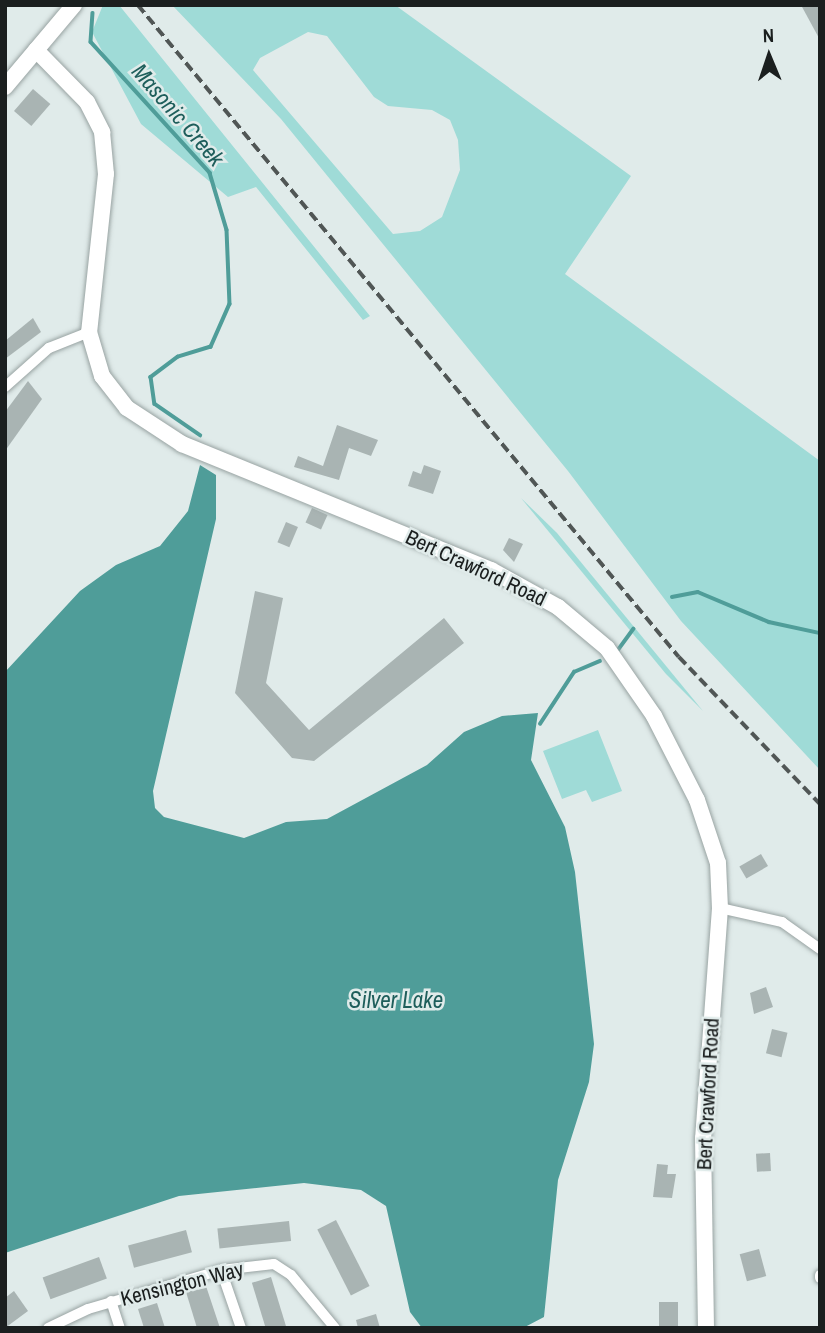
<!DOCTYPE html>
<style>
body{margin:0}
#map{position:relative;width:825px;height:1333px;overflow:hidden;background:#e0ebea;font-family:"Archivo Narrow",sans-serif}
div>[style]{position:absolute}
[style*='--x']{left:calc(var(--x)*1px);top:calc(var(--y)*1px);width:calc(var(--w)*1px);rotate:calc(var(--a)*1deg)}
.green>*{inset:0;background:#9fdbd7}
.water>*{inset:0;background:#4f9d99}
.stream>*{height:3.5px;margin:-1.75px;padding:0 1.75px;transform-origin:1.75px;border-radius:1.75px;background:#4f9d99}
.building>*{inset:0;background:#a9b4b3;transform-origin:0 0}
.roads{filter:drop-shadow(0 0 2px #98a3a2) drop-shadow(0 0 2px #98a3a2)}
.street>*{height:10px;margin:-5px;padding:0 5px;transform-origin:5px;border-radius:5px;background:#fff}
.secondary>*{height:16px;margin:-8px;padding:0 8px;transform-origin:8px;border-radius:8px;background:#fff}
.rail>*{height:3.5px;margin-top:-1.75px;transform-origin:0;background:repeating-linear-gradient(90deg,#505655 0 10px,transparent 0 15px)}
span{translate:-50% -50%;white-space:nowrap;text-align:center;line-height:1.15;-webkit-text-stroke:5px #e0ebea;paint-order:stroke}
.street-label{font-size:21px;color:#1b1f1f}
.water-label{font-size:23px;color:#1e5e5b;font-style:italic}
.frame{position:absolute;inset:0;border:7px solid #1b1f1f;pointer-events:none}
.north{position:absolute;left:734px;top:21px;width:70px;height:70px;-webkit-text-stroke:5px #e0ebea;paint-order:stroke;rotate:358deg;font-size:19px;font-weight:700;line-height:28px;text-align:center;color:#1b1f1f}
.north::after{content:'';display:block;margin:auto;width:24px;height:32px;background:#1b1f1f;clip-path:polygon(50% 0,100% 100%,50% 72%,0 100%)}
</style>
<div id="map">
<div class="green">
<div style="clip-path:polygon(103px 5px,119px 5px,370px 316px,363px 320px,256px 187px,228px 197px,141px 124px,92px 32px)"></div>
<div style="clip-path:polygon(evenodd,172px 5px,395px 5px,631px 176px,565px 274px,820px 461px,820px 770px,681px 621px,568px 471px,281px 119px,172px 5px,308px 32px,327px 36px,374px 97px,388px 106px,432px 110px,450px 120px,458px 140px,460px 170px,442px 217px,420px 231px,393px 234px,253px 70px,260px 58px,308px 32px)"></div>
<div style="clip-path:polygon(521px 498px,557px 533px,703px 711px,666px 674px)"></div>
<div style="clip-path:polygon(598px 730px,622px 791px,592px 802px,586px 790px,562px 799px,543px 751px)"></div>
</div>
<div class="water">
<div style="clip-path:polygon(200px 465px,216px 475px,216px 519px,153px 791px,155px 808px,164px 817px,244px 838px,286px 822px,327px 819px,427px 765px,464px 732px,502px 716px,538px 713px,531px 760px,565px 827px,575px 872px,594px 1044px,589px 1082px,558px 1180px,544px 1317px,523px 1328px,422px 1328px,410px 1312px,386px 1206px,361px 1190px,304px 1183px,179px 1196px,5px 1253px,5px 672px,80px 591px,116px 565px,160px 546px,188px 511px)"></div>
</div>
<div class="stream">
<div style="--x:93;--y:13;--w:29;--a:94"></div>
<div style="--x:91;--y:42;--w:177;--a:47.7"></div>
<div style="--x:210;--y:173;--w:59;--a:73.4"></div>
<div style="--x:227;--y:230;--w:74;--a:87.7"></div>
<div style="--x:230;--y:304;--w:47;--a:113.8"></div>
<div style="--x:211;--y:347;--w:34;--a:163"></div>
<div style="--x:178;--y:357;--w:34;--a:143"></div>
<div style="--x:151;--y:377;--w:27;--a:82"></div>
<div style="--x:155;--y:404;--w:55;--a:34.6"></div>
<div style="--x:672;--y:597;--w:26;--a:-11"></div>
<div style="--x:698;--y:592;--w:77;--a:22.9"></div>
<div style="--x:769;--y:622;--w:52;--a:12.2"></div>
<div style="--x:618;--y:650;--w:26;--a:-54"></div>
<div style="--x:540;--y:724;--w:62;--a:-56.8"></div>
<div style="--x:574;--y:672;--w:28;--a:-23"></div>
</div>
<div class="building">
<div style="clip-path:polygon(801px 5px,820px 5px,820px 40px)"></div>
<div style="left:33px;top:89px;width:23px;height:29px;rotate:41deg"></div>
<div style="clip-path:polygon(33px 318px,41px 332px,5px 359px,5px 341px)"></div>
<div style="clip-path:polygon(28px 381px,42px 399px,5px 451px,5px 412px)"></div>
<div style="clip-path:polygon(337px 425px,378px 440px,371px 456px,349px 448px,339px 480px,294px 467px,298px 456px,323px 466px)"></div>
<div style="clip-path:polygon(424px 465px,441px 471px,433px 494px,408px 486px,413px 471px,421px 474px)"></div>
<div style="left:312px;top:508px;width:17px;height:16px;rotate:24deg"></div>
<div style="left:286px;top:522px;width:13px;height:22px;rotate:23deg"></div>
<div style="clip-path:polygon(509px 538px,523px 544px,514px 562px,503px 550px)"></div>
<div style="clip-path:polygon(255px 591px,283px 598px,266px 683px,309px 730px,444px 618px,464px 643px,314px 761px,292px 758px,235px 693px)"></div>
<div style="left:761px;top:854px;width:14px;height:25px;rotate:60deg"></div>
<div style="clip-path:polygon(766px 987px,773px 1007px,754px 1014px,750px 993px)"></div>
<div style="left:772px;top:1029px;width:16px;height:25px;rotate:14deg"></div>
<div style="left:770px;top:1153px;width:18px;height:14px;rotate:87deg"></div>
<div style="clip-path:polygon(657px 1164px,668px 1165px,667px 1174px,676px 1174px,672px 1198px,653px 1197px)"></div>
<div style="left:336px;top:1220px;width:74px;height:21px;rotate:63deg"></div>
<div style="left:289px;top:1221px;width:20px;height:72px;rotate:84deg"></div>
<div style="left:186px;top:1230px;width:23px;height:60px;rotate:75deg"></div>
<div style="left:759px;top:1249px;width:28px;height:20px;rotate:75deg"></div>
<div style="left:99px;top:1257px;width:23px;height:60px;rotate:70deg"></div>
<div style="left:271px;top:1277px;width:53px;height:20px;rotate:73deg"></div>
<div style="clip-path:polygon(206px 1286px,220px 1328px,197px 1328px,186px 1292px)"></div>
<div style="clip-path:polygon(14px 1291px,28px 1311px,5px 1328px,5px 1298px)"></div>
<div style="left:659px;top:1302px;width:19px;height:26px"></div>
<div style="clip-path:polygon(157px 1303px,165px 1328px,144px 1328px,138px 1309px)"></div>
<div style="clip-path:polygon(376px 1314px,380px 1328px,358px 1328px,356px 1320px)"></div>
</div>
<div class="roads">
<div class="street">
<div style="--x:5;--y:387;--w:59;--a:-41.6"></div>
<div style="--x:49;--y:348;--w:43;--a:-21.8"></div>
<div style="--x:720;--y:908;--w:64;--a:12.7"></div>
<div style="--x:782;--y:922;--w:47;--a:35.4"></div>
<div style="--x:221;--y:1270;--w:61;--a:71"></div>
<div style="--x:820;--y:1275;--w:3;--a:90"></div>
<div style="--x:111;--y:1301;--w:28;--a:72"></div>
<div style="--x:48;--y:1328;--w:44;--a:-25.4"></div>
<div style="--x:88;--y:1309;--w:139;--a:-16.3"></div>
<div style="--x:221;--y:1270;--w:53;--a:-6.5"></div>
<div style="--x:274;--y:1264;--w:20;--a:33"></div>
<div style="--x:291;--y:1275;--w:69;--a:50.3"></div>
</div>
<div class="secondary">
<div style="--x:36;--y:50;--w:73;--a:45.6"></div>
<div style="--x:87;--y:102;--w:34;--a:63"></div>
<div style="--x:102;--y:132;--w:42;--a:84.6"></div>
<div style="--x:106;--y:174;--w:159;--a:96.1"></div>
<div style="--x:89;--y:332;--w:46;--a:73.5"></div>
<div style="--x:102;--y:376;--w:41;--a:52"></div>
<div style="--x:127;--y:408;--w:66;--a:33.2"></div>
<div style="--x:182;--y:444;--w:334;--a:22.2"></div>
<div style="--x:491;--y:570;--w:77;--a:28.9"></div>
<div style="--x:558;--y:607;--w:64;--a:39.9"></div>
<div style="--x:607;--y:648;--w:83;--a:55.3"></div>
<div style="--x:654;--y:716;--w:94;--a:62.9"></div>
<div style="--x:697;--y:800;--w:66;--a:71.6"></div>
<div style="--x:718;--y:863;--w:45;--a:87.5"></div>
<div style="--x:720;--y:908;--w:231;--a:94.2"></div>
<div style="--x:703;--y:1138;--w:190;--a:89.1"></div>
<div style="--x:5;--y:87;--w:107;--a:-49.9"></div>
</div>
</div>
<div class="rail">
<div style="--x:138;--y:5;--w:847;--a:50.32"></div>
<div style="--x:679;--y:657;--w:204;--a:46.2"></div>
</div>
<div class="street-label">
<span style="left:476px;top:568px;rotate:25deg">Bert Crawford Road</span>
<span style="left:708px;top:1094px;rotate:-87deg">Bert Crawford Road</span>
<span style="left:182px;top:1284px;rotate:-14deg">Kensington Way</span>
</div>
<div class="water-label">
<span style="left:178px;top:115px;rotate:49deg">Masonic Creek</span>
<span style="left:396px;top:1000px">Silver Lake</span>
</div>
<div class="frame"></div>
<div class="north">N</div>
</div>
